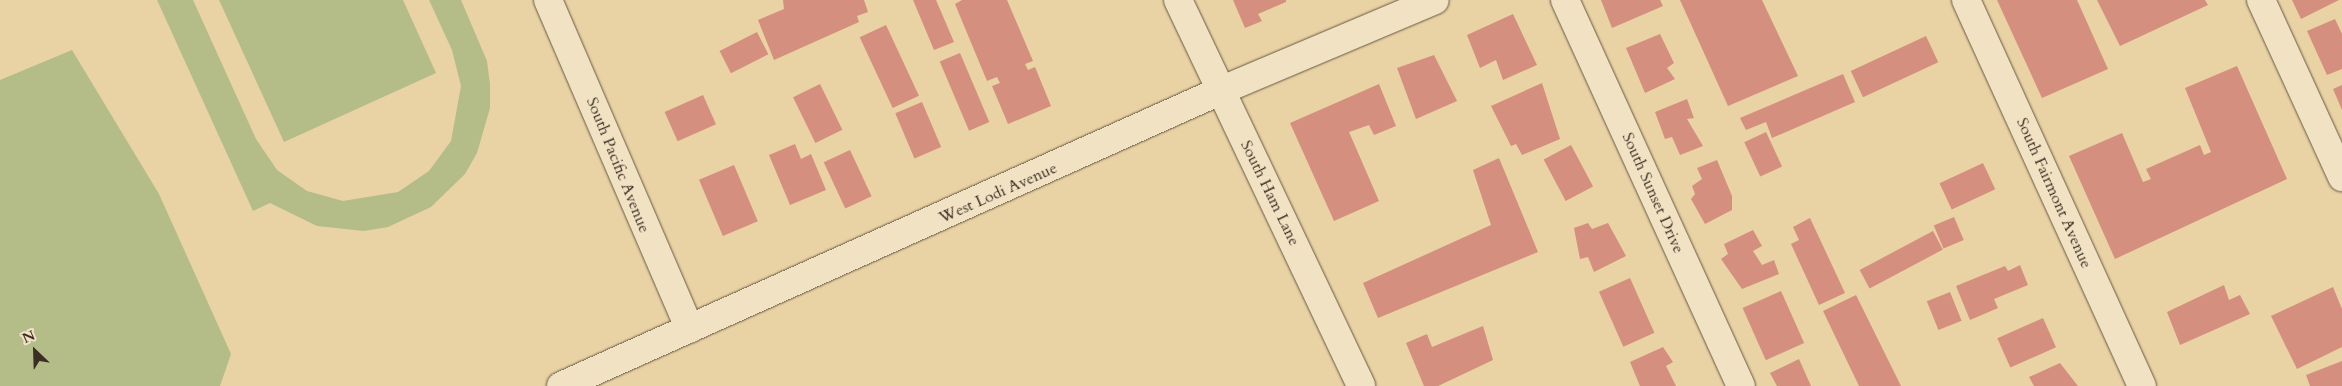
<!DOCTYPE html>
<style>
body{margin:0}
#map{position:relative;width:2342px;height:386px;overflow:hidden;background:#e9d2a3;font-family:Cardo,serif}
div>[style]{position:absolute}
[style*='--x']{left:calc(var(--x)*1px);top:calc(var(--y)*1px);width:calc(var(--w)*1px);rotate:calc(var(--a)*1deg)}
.green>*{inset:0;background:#b4bd88}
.building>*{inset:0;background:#d58f7e;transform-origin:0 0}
.roads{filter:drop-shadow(0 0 1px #665844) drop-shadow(0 0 1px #665844)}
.minor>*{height:28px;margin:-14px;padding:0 14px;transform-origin:14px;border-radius:14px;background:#f1e2c3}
.secondary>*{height:28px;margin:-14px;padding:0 14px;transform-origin:14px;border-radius:14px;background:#f1e2c3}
span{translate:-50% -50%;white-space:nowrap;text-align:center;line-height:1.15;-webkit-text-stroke:4.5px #f1e2c3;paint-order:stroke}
.street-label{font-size:16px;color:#3b2f25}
.north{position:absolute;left:10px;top:326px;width:50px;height:50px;-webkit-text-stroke:4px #f1e2c3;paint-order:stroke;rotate:336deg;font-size:14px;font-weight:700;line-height:20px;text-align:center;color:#3b2f25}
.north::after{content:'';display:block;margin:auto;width:18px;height:22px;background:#3b2f25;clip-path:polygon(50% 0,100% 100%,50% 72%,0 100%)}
</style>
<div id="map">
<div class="green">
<div style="clip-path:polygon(157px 0,193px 0,256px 139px,277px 170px,307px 191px,343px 201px,398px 192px,429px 171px,451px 141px,461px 86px,452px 50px,429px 0,461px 0,487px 61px,490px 84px,490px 108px,477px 153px,465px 174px,431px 207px,388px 227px,364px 231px,317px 226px,270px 203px,253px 211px)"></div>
<div style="clip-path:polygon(219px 0,403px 0,436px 73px,284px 142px)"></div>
<div style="clip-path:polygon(72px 50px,159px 194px,231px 354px,220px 386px,0 386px,0 80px)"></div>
</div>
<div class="building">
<div style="clip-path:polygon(783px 0,864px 0,868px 12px,857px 16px,859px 22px,774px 60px,758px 20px,784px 9px)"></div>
<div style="clip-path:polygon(913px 0,936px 0,954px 42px,934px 50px)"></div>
<div style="clip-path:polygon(962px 0,1007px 0,1033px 61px,1025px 64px,1028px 70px,1035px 67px,1051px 106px,1008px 124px,992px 86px,1000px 83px,997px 77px,987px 81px,955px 4px)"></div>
<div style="clip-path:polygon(1233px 0,1286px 0,1286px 2px,1258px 14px,1262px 21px,1245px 28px)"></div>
<div style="clip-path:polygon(1601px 0,1660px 0,1663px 6px,1612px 28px)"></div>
<div style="clip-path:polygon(1680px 0,1762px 0,1798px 76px,1728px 106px)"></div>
<div style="clip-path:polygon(1997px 0,2077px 0,2108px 69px,2042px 98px)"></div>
<div style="clip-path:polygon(2097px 0,2205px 0,2208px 5px,2120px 46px)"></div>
<div style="clip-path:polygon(2292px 0,2339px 0,2301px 19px)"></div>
<div style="clip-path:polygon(1513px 14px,1537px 65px,1503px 80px,1496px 60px,1480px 68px,1467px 35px)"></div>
<div style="clip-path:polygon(2335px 19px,2342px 34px,2342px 69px,2327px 75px,2307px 31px)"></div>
<div style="left:886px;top:25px;width:78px;height:29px;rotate:65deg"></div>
<div style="left:757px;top:32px;width:25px;height:42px;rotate:63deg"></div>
<div style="clip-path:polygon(1660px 34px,1674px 63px,1667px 68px,1675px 79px,1645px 93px,1626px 48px)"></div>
<div style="left:1926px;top:36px;width:29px;height:83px;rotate:65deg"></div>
<div style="left:960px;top:53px;width:75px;height:22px;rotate:67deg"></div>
<div style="clip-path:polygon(1434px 55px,1457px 101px,1416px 119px,1397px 68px)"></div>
<div style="clip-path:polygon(2237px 66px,2287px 179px,2115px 259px,2069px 156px,2122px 133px,2143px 182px,2151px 179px,2146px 169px,2200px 145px,2204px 155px,2211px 152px,2185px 88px)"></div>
<div style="clip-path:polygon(1843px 74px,1855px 102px,1772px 138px,1766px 122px,1746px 130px,1740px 118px)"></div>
<div style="clip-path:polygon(1542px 83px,1560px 139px,1522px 155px,1516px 144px,1511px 146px,1491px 106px)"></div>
<div style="left:820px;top:84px;width:51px;height:30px;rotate:64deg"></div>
<div style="clip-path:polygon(1379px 84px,1396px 126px,1374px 135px,1369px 125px,1349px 132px,1379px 201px,1334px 221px,1290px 123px)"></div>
<div style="clip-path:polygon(2342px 85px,2342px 110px,2333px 89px)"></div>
<div style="left:703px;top:95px;width:32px;height:42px;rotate:66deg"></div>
<div style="clip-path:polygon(1687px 99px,1694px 118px,1687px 119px,1703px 146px,1680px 155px,1672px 137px,1665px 139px,1655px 112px)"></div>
<div style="left:922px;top:102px;width:49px;height:29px;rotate:67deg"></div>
<div style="left:1766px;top:132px;width:38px;height:24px;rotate:65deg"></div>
<div style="clip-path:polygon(795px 144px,801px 159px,811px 154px,826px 190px,790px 205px,769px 155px)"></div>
<div style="left:1571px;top:145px;width:47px;height:31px;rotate:62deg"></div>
<div style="left:850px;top:150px;width:51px;height:29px;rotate:65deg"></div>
<div style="clip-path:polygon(1499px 158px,1538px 252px,1378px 318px,1363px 283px,1491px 225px,1473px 170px)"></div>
<div style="clip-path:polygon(1717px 160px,1732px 196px,1732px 210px,1705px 224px,1691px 199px,1695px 194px,1692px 186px,1702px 179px,1697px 168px)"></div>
<div style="left:1983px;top:163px;width:29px;height:48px;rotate:65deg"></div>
<div style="left:734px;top:165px;width:61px;height:38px;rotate:67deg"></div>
<div style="left:1954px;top:217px;width:25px;height:22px;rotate:67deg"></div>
<div style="clip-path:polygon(1810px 218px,1845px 293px,1819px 305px,1791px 244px,1799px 240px,1793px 227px)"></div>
<div style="clip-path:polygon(1588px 223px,1592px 229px,1608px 223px,1626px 256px,1594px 272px,1588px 257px,1580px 259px,1574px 228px)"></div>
<div style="clip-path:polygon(1753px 230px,1762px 246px,1753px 251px,1762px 265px,1774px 260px,1779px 274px,1742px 289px,1721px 259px,1728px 254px,1724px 244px)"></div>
<div style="left:1933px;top:231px;width:21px;height:83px;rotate:62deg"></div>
<div style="clip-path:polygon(2020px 265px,2028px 285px,1994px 299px,1998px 308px,1970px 320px,1956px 286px,2005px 266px,2008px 271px)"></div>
<div style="left:1630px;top:278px;width:60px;height:34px;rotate:66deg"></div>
<div style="clip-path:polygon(2224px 285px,2229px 300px,2240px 295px,2250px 314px,2180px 345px,2167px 312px)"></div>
<div style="clip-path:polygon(2333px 287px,2342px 309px,2342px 347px,2297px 369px,2271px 316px)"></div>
<div style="left:1781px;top:291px;width:57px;height:42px;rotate:66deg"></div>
<div style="left:1950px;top:292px;width:31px;height:25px;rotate:68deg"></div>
<div style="clip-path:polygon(1856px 295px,1901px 386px,1859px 386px,1823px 311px)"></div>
<div style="left:2043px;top:318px;width:32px;height:50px;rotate:66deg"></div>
<div style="clip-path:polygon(1483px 326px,1493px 360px,1438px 386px,1424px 386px,1406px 343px,1427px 334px,1432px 347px)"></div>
<div style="clip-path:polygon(1663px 347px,1673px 362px,1666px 366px,1676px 386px,1640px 386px,1630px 362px)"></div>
<div style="clip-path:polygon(1799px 359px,1811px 386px,1777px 386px,1770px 373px)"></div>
<div style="clip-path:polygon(2342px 361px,2342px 386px,2310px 386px,2306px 375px)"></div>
<div style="clip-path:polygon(2060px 363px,2078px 386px,2034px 386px,2029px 377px)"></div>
</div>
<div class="roads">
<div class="minor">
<div style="--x:548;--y:0;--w:358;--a:66.7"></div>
<div style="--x:1565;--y:0;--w:424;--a:65.5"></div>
<div style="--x:1966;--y:0;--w:424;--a:65.5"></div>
<div style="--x:2261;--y:0;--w:195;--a:65.4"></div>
</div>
<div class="secondary">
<div style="--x:1178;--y:0;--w:427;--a:64.6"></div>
<div style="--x:561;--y:386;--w:722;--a:-24.12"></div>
<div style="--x:1220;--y:91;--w:233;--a:-22.9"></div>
</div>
</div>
<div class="street-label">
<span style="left:618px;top:165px;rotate:68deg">South Pacific Avenue</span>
<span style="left:998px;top:193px;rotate:-24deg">West Lodi Avenue</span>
<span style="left:1270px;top:193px;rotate:64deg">South Ham Lane</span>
<span style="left:1653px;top:193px;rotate:66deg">South Sunset Drive</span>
<span style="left:2054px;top:193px;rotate:66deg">South Fairmont Avenue</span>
</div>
<div class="north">N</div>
</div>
